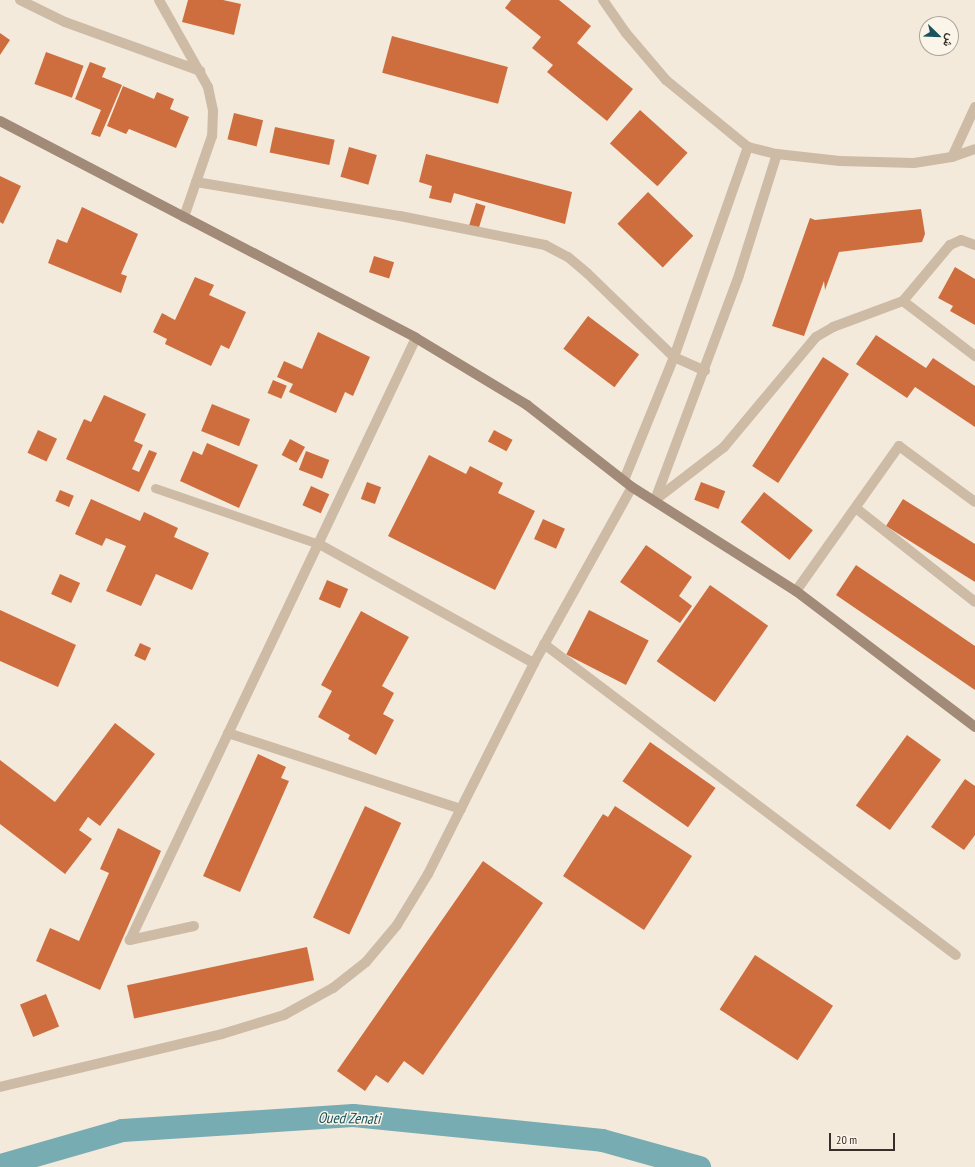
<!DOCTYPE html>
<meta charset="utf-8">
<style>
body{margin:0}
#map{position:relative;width:975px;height:1167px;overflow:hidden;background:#f4eadc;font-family:"PT Sans Narrow",Vazirmatn,sans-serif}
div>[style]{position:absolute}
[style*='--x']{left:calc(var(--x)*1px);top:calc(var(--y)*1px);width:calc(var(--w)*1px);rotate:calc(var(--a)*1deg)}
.canal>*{height:23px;margin:-11.5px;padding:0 11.5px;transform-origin:11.5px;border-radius:11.5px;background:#78acb3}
.building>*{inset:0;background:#ce6e3f;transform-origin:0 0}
.service>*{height:9px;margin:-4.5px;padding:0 4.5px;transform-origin:4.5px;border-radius:4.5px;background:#cdbba6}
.minor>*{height:10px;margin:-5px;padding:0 5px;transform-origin:5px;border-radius:5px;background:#cdbba6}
.secondary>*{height:10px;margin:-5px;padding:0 5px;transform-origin:5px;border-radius:5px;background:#a18a77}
span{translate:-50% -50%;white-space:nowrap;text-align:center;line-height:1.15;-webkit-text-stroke:3px #fbf4e8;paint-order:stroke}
.water-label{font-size:15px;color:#1a535d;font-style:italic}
.north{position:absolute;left:919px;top:16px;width:40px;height:40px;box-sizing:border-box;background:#fbf4e8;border:1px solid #ada59b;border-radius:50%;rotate:113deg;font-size:11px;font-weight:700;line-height:16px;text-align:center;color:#392e28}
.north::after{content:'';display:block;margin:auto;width:14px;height:18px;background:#1a535d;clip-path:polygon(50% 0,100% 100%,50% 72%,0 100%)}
.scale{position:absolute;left:829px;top:1133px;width:66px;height:18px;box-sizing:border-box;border:2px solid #392e28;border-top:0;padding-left:5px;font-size:12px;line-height:14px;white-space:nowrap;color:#392e28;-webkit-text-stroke:3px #fbf4e8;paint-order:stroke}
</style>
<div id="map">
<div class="canal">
<div style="--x:0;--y:1165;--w:127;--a:-16"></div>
<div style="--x:122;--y:1130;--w:231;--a:-3.7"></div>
<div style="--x:353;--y:1115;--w:250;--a:5.7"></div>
<div style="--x:602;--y:1140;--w:101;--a:15.6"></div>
</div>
<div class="building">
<div style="clip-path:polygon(188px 0,223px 0,241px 4px,234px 35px,182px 22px)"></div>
<div style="clip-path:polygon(511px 0,559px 0,591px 26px,577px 43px,633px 89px,607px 121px,547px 72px,553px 65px,532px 48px,541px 37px,505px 8px)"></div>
<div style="clip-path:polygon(0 33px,10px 40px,0 55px)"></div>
<div style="left:392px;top:36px;width:120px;height:38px;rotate:15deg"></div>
<div style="left:46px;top:52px;width:40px;height:34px;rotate:20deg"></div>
<div style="clip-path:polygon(90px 62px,106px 68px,102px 77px,122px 85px,100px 137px,91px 134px,101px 110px,75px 99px)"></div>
<div style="clip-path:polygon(123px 86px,154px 99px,157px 92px,174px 99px,170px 109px,189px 117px,176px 148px,129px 129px,126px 134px,107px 126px)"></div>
<div style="left:640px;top:110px;width:64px;height:45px;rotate:42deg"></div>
<div style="left:234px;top:113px;width:30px;height:27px;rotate:14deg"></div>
<div style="left:275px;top:127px;width:61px;height:26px;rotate:12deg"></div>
<div style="left:349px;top:147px;width:29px;height:31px;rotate:16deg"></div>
<div style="clip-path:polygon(426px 154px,572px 192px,565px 224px,454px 193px,451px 203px,429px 198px,432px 186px,419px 182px)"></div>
<div style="clip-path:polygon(0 176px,21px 186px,3px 224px,0 222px)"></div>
<div style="left:648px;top:192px;width:63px;height:44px;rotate:44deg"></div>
<div style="left:476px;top:203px;width:10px;height:26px;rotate:17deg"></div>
<div style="clip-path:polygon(82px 207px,138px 234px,121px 274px,127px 276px,121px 293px,48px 263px,57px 239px,67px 243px)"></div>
<div style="clip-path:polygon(921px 209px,925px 234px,922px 242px,839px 252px,825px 290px,824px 281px,804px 336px,772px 326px,810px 218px,815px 220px)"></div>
<div style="left:374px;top:256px;width:21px;height:17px;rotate:17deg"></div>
<div style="clip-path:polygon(955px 267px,975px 279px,975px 325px,950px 311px,953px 306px,938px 298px)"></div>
<div style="clip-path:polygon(195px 277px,214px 285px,209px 295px,246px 312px,229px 349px,221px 345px,211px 366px,165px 344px,167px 339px,153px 332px,162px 313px,175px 320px)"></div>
<div style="left:588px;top:316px;width:64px;height:41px;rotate:37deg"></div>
<div style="clip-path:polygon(318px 332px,370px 357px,353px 396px,345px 392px,336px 413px,289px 392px,293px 384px,277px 377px,284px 361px,302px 369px)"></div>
<div style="clip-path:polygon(876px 335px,926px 368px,933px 358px,975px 386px,975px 427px,915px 387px,907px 398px,856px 364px)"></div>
<div style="left:823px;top:357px;width:31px;height:130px;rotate:33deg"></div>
<div style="left:273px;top:380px;width:15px;height:14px;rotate:23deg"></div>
<div style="clip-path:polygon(104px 395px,146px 414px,134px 441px,143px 445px,132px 469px,139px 472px,149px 450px,157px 453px,139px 492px,66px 459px,84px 419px,91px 422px)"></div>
<div style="left:212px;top:404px;width:41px;height:29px;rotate:22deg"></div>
<div style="left:38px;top:430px;width:21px;height:25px;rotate:25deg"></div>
<div style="left:494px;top:430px;width:21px;height:13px;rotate:28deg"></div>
<div style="left:290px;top:439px;width:17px;height:18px;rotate:28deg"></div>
<div style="clip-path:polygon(207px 443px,258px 465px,239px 508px,180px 481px,193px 451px,202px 455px)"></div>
<div style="left:306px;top:451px;width:25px;height:20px;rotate:21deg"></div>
<div style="clip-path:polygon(429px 455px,466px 474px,470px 466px,503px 483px,498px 493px,535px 511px,495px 590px,388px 536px)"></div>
<div style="left:367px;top:482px;width:15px;height:18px;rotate:20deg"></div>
<div style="left:701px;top:482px;width:26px;height:19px;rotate:21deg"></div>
<div style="left:311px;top:486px;width:20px;height:21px;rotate:24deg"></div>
<div style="left:60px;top:490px;width:15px;height:12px;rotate:23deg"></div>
<div style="left:764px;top:492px;width:62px;height:38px;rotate:38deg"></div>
<div style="clip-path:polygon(91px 499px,140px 521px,144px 512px,178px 528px,174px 537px,209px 553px,192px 590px,156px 574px,141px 606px,106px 591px,126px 546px,106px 538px,102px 546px,75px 534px)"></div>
<div style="clip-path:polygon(903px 499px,975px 544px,975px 582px,886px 526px)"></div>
<div style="left:543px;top:519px;width:24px;height:22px;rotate:24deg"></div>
<div style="clip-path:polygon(646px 545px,692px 577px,679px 596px,692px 606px,680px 623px,620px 582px)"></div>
<div style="clip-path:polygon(856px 565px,975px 646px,975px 690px,836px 595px)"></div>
<div style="left:60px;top:574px;width:22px;height:22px;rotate:24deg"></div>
<div style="left:327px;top:580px;width:23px;height:21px;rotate:23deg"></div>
<div style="left:710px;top:585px;width:71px;height:93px;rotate:35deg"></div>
<div style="clip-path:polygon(0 610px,76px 645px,58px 687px,0 661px)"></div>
<div style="left:589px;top:610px;width:67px;height:50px;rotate:27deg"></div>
<div style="clip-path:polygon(361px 611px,409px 637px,382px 686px,394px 693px,383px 714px,394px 720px,376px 755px,348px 739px,350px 735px,318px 717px,332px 691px,321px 685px)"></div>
<div style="left:140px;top:643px;width:12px;height:14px;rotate:24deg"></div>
<div style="clip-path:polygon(115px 723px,155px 754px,100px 826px,88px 817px,79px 830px,92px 839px,65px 874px,0 824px,0 760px,55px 802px)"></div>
<div style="left:907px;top:735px;width:42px;height:87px;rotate:36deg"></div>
<div style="left:650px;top:742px;width:80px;height:48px;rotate:35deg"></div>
<div style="clip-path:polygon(258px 754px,286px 767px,281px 778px,289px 781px,240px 892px,203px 876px)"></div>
<div style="clip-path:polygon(965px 779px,975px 786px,975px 835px,964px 850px,931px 827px)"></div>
<div style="left:365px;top:806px;width:40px;height:123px;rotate:25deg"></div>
<div style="clip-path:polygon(615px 806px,692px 856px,644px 930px,563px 876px,603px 814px,608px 817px)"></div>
<div style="clip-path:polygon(118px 828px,161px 851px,100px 990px,36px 961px,50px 928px,79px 941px,109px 873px,100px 869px)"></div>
<div style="clip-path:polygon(483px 861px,543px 903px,423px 1075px,404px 1061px,388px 1083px,376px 1075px,365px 1091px,337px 1071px)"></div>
<div style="left:307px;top:947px;width:34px;height:184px;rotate:78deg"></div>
<div style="left:755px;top:955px;width:93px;height:65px;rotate:33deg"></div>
<div style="left:46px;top:994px;width:35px;height:28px;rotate:68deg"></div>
</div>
<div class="service">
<div style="--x:155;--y:488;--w:173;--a:18.9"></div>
</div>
<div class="minor">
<div style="--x:20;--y:0;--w:50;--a:26.1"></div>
<div style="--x:65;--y:22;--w:144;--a:19.9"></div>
<div style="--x:159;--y:0;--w:100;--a:60.6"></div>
<div style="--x:208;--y:87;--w:25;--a:78"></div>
<div style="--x:213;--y:111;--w:25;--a:92"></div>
<div style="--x:212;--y:136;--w:86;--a:109.1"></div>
<div style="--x:603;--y:0;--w:40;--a:55.1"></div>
<div style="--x:626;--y:33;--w:62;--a:49.6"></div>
<div style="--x:666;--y:80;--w:106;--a:39.3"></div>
<div style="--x:748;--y:147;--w:30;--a:14"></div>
<div style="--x:777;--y:154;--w:63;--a:6.3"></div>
<div style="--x:840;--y:161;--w:74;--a:1.5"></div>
<div style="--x:914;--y:163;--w:38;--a:-9"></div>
<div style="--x:952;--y:157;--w:24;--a:-19"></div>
<div style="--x:952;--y:157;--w:55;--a:-65.3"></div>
<div style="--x:196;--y:182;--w:207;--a:9.5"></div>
<div style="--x:400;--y:216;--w:148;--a:11.3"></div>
<div style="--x:545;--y:245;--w:26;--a:28"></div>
<div style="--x:568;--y:257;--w:25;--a:40"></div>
<div style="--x:587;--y:273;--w:121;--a:44"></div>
<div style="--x:674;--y:357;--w:34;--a:24"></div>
<div style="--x:903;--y:301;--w:91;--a:37.4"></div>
<div style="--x:624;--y:480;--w:133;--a:-67.9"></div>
<div style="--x:674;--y:357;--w:223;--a:-70.6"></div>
<div style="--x:655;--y:500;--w:87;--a:-37.5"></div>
<div style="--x:724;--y:447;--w:143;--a:-50.1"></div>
<div style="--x:816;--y:337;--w:20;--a:-30"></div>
<div style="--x:833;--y:327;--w:75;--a:-20.4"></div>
<div style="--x:903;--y:301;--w:73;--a:-50"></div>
<div style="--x:950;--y:245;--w:12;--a:-24"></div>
<div style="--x:961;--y:240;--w:15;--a:20"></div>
<div style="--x:655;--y:500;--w:240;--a:-69.5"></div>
<div style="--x:739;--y:275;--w:127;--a:-72.6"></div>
<div style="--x:857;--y:509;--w:150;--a:38.2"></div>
<div style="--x:319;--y:544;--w:246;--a:29"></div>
<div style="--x:796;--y:591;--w:178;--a:-54.6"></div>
<div style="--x:899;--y:446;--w:94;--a:36.4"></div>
<div style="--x:544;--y:644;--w:516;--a:37.05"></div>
<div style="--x:228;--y:733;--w:245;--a:18.1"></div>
<div style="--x:194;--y:926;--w:66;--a:167.7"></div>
<div style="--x:130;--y:940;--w:666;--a:-64.59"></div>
<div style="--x:0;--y:1087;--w:228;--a:-13.4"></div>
<div style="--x:222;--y:1034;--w:65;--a:-17"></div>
<div style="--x:284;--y:1015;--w:56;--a:-28.9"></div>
<div style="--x:333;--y:988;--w:42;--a:-38.2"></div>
<div style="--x:366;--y:962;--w:48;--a:-50"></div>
<div style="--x:397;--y:925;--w:60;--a:-58.7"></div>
<div style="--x:428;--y:874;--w:236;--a:-63.3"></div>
<div style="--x:534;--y:663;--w:201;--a:-60.9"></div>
</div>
<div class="secondary">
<div style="--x:0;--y:121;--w:469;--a:27.5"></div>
<div style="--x:416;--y:338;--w:130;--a:31.1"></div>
<div style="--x:527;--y:405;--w:133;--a:38"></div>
<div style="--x:632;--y:487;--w:194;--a:32.4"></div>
<div style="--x:796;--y:591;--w:225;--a:37.2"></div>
</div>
<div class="water-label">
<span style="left:349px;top:1118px;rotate:1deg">Oued Zenati</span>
</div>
<div class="north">ش</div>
<div class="scale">20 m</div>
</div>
